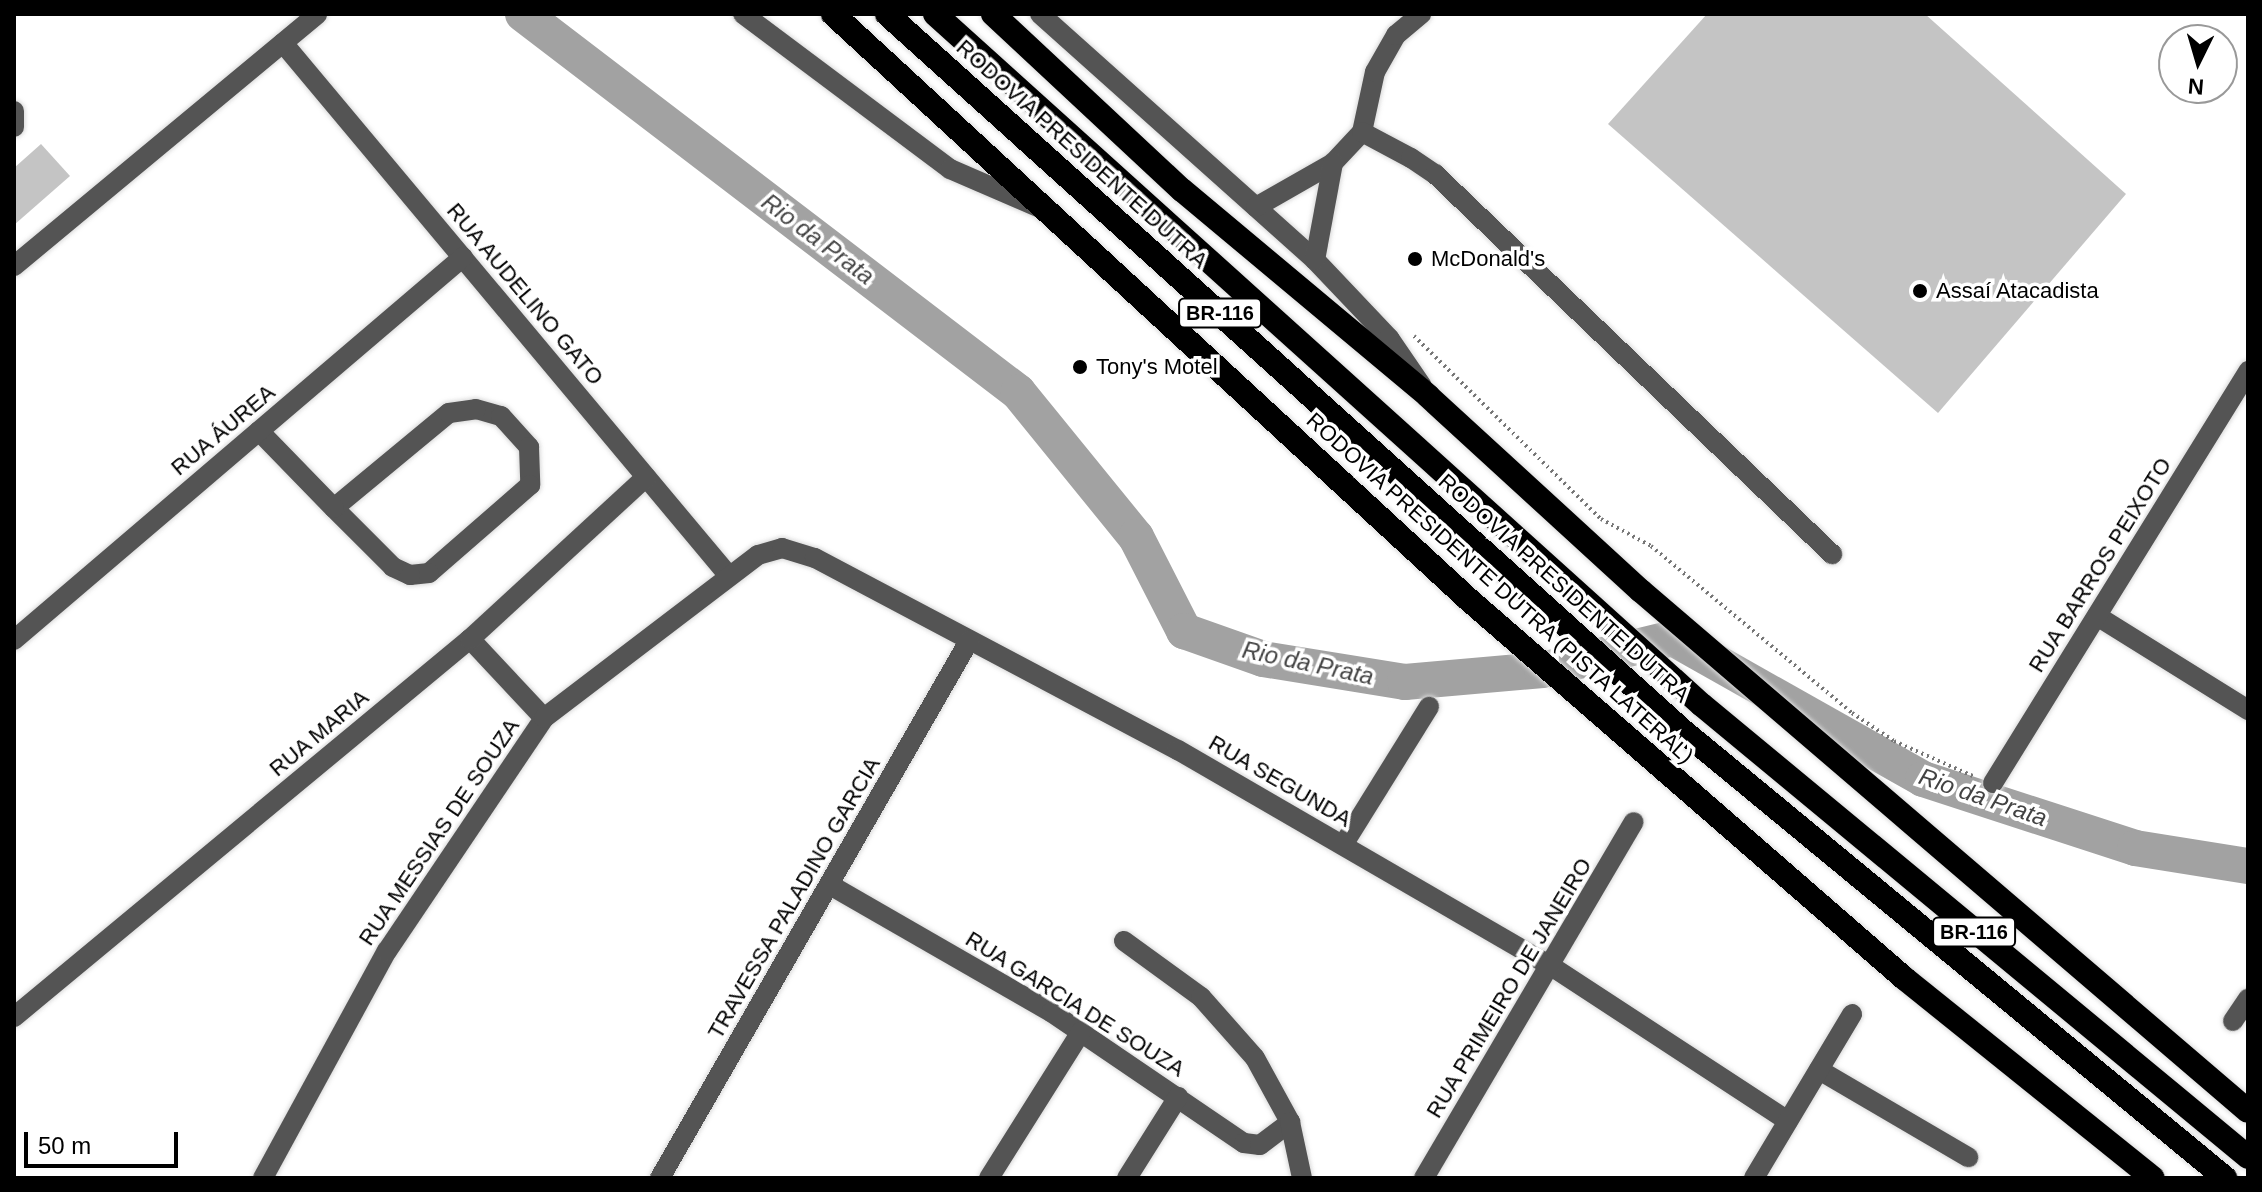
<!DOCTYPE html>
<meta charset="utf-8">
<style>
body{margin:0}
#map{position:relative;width:2262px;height:1192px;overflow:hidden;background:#fff;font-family:Arial,sans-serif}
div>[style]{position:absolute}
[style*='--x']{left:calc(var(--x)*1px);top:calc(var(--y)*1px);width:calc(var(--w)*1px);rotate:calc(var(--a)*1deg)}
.river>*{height:36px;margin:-18px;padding:0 18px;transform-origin:18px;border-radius:18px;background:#a2a2a2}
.building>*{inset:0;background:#c4c4c4}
.path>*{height:4px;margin-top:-2px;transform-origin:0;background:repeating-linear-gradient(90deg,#767676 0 2px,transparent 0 6px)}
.roads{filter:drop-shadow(0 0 2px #dbdbdb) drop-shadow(0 0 2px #dbdbdb)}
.minor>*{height:20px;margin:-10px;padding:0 10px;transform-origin:10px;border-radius:10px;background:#545454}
.highway>*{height:24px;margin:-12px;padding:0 12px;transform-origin:12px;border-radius:12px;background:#000}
.dots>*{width:22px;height:22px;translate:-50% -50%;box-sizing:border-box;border:4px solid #fff;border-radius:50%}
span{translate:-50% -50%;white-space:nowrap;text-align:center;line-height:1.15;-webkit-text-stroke:7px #fff;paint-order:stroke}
.shield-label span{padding:2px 6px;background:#fff;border:2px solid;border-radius:6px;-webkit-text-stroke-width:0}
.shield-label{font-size:20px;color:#000;font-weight:700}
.street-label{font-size:22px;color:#000}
.poi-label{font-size:22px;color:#000}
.left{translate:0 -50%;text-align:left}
.water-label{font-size:24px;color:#434343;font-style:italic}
.frame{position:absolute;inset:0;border:16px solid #000;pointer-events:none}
.north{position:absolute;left:2158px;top:24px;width:80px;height:80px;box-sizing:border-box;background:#fff;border:2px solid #999;border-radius:50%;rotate:185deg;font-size:22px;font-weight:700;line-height:32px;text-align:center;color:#000}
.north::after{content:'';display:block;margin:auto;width:28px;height:36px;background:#000;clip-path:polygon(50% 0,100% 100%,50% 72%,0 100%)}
.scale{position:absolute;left:24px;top:1132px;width:154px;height:36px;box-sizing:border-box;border:4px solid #000;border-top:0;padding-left:10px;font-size:24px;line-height:28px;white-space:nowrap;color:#000;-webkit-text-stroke:6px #fff;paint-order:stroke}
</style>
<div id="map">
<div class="river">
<div style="--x:523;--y:14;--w:623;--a:37.37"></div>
<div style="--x:1018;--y:392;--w:187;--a:50.9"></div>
<div style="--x:1136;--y:537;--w:106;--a:62.9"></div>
<div style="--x:1184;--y:631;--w:84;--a:19.5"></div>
<div style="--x:1263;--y:659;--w:144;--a:9.2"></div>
<div style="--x:1405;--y:682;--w:138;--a:-5"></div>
<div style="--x:1542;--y:670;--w:135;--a:-13.7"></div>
<div style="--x:1673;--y:638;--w:287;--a:29.4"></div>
<div style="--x:1923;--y:779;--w:223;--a:18"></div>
<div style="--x:2135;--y:848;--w:114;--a:9.1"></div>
</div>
<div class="building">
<div style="clip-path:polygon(1707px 14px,1925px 14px,2126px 194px,1938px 413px,1608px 124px)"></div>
<div style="clip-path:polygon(41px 144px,70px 176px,14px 225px,14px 168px)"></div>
</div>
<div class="path">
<div style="--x:1414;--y:336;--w:262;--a:44.4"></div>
<div style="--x:1601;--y:519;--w:57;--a:28.4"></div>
<div style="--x:1651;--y:546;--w:261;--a:39.7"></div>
<div style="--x:1852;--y:713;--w:50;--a:33.7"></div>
<div style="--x:1894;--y:741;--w:89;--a:24"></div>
</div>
<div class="roads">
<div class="minor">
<div style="--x:743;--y:14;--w:259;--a:36.8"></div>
<div style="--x:950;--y:169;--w:98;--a:23.4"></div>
<div style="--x:1040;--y:14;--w:369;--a:41.8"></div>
<div style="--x:1315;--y:260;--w:108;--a:46.5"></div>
<div style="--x:1389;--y:338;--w:58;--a:55.5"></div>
<div style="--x:283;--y:43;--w:695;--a:50.08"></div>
<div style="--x:14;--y:111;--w:16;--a:90"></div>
<div style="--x:1362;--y:132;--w:61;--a:-77.8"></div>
<div style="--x:1375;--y:72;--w:43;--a:-60.4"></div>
<div style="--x:1396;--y:35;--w:33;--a:-40"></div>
<div style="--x:1256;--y:207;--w:89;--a:-29.7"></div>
<div style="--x:1333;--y:163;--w:42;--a:-46.9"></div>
<div style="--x:1362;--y:132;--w:55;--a:28"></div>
<div style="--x:1411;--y:158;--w:29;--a:34"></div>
<div style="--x:1435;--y:174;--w:550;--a:43.75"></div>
<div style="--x:1315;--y:260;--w:99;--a:-79.5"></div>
<div style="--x:14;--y:266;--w:394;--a:-39.7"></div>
<div style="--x:476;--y:409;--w:26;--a:16"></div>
<div style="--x:501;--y:416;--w:42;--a:47.9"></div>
<div style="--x:529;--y:447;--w:38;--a:88"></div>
<div style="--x:530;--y:485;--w:134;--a:138.9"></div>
<div style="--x:429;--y:573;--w:19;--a:174"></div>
<div style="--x:410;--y:575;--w:19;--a:-155"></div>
<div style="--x:393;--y:567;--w:83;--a:-135"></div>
<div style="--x:334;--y:508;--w:149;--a:-39.6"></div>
<div style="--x:449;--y:413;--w:27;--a:-8"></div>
<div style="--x:259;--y:431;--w:107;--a:45.8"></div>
<div style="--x:2097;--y:616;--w:178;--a:31.9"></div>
<div style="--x:470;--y:639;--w:108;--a:46.9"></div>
<div style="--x:14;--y:640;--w:590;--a:-40.46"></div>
<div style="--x:1993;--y:783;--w:485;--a:-58.2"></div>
<div style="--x:1343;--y:845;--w:163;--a:-58.1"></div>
<div style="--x:830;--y:885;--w:255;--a:29.9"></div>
<div style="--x:1051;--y:1012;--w:233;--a:34.2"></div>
<div style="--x:1244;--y:1143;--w:16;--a:7"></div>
<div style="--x:1260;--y:1145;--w:38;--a:-37"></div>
<div style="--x:1124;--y:941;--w:95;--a:36"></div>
<div style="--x:1201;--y:997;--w:81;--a:48.5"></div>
<div style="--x:1255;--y:1058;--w:73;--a:61.3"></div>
<div style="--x:1290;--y:1122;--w:57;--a:77.9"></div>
<div style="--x:14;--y:1017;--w:592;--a:-39.66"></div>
<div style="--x:470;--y:639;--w:239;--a:-42.6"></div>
<div style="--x:2233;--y:1021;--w:27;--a:-56"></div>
<div style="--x:1819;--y:1070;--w:173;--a:30.3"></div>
<div style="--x:263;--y:1178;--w:259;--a:-61.4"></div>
<div style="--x:387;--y:951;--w:281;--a:-56"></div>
<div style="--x:544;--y:718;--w:269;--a:-37.3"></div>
<div style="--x:758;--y:555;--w:25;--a:-16"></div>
<div style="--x:782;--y:548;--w:34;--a:17"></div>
<div style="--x:815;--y:558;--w:411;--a:27.9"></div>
<div style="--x:1178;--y:750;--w:431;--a:30.1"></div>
<div style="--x:1551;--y:966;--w:283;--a:33.2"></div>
<div style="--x:660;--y:1178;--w:620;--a:-60.08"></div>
<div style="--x:989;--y:1178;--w:173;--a:-57.8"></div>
<div style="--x:1127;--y:1178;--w:96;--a:-57.8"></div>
<div style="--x:1424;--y:1178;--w:413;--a:-59.5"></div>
<div style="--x:1754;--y:1178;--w:191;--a:-59.1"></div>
</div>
<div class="highway">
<div style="--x:833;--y:14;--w:863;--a:42.65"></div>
<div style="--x:1468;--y:599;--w:578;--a:41"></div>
<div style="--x:1904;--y:978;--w:319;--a:38.8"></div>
<div style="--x:887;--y:14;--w:1071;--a:42.01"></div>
<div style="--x:1683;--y:731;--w:703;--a:39.51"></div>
<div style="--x:935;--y:14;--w:1032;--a:42.02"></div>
<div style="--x:1702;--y:705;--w:709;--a:39.62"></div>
<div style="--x:993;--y:14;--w:258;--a:43"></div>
<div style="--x:1182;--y:190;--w:321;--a:39.9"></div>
<div style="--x:1428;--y:396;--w:289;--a:42.5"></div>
<div style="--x:1641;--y:591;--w:799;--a:40.59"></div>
</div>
</div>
<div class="dots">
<div style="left:1415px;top:259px;background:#000"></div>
<div style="left:1920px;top:291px;background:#000"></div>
<div style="left:1080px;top:367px;background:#000"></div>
</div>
<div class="shield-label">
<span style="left:1220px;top:313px">BR-116</span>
<span style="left:1974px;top:932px">BR-116</span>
</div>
<div class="street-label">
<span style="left:1082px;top:154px;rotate:42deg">RODOVIA PRESIDENTE DUTRA</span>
<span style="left:525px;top:294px;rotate:50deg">RUA AUDELINO GATO</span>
<span style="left:223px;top:430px;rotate:-40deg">RUA ÁUREA</span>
<span style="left:2100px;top:565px;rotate:-58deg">RUA BARROS PEIXOTO</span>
<span style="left:1500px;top:588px;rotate:42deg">RODOVIA PRESIDENTE DUTRA (PISTA LATERAL)</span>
<span style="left:1564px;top:588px;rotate:42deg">RODOVIA PRESIDENTE DUTRA</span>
<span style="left:319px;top:733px;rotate:-40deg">RUA MARIA</span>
<span style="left:1280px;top:781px;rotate:30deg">RUA SEGUNDA</span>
<span style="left:439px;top:832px;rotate:-56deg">RUA MESSIAS DE SOUZA</span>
<span style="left:794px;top:898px;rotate:-60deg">TRAVESSA PALADINO GARCIA</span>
<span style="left:1509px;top:988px;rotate:-59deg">RUA PRIMEIRO DE JANEIRO</span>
<span style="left:1075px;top:1004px;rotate:32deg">RUA GARCIA DE SOUZA</span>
</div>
<div class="poi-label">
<span class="left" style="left:1431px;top:259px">McDonald's</span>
<span class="left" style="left:1936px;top:291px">Assaí Atacadista</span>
<span class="left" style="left:1096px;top:367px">Tony's Motel</span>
</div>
<div class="water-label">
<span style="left:818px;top:239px;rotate:37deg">Rio da Prata</span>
<span style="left:1308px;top:663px;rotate:12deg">Rio da Prata</span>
<span style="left:1983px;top:797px;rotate:19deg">Rio da Prata</span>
</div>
<div class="frame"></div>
<div class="north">N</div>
<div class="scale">50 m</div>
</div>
